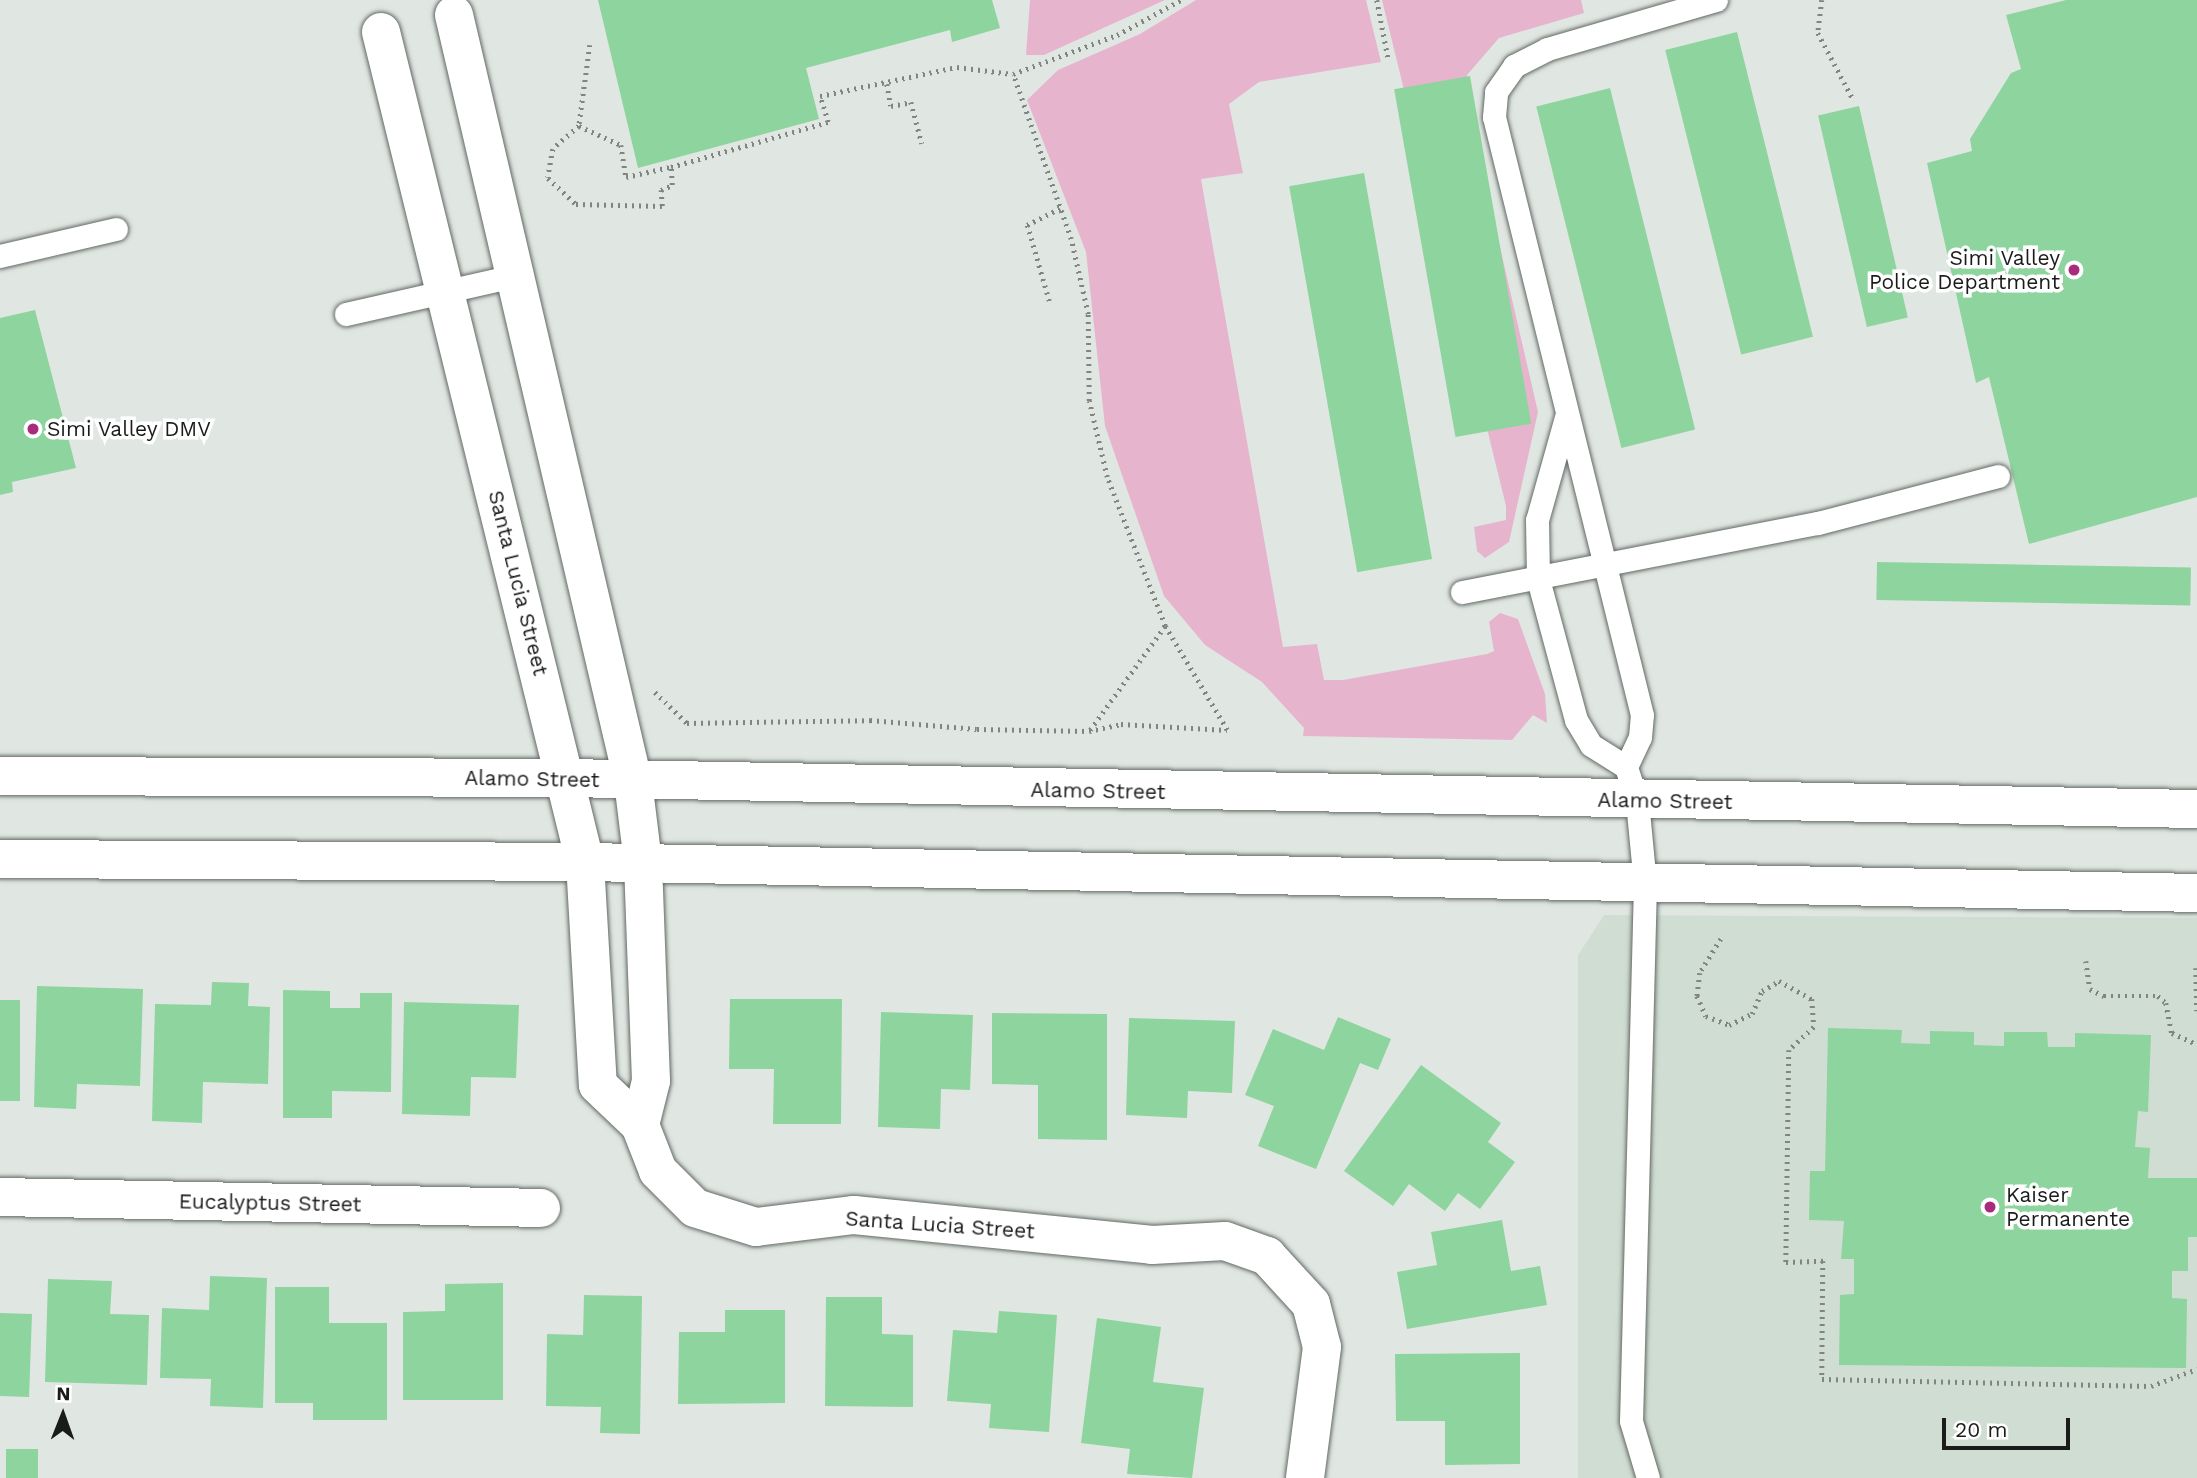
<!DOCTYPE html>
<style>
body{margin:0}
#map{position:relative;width:2197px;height:1478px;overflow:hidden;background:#e0e7e2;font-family:"Work Sans",sans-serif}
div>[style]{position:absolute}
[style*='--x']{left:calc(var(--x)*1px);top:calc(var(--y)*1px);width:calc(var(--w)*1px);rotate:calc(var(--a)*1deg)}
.built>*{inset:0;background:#d0ddd2}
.green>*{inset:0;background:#e7b4ce}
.building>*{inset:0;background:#8ed49e;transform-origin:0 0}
.path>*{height:4.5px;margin-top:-2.25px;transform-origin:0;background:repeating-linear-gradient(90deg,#808581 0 2px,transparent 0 7px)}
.roads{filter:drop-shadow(0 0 2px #636964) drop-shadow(0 0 2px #636964)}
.service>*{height:23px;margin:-11.5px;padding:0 11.5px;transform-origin:11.5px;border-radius:11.5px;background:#fff}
.minor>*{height:38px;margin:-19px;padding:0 19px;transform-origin:19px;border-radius:19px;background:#fff}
.secondary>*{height:38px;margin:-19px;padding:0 19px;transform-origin:19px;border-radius:19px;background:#fff}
.dots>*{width:19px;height:19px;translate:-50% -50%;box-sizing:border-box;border:4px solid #fff;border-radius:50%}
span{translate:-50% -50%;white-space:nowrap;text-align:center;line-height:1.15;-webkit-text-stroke:7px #fff;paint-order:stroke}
.poi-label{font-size:21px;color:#1a1c1a}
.right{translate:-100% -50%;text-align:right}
.left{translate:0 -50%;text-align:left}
.street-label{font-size:21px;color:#1a1c1a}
.north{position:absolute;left:28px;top:1380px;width:70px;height:70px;-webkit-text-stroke:5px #fff;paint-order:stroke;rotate:1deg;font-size:19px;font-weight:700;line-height:28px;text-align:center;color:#1a1c1a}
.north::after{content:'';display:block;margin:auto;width:24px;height:32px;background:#1a1c1a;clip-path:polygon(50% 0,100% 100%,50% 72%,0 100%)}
.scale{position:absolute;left:1942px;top:1418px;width:128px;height:32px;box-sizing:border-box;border:4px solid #1a1c1a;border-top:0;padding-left:9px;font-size:21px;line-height:24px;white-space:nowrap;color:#1a1c1a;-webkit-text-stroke:5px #fff;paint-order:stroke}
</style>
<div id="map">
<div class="built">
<div style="clip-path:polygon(1604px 915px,2197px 918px,2197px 1478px,1578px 1478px,1578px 955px)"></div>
</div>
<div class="green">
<div style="clip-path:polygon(1030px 0,1165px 0,1044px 55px,1026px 55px)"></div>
<div style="clip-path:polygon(1196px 0,1366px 0,1381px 62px,1259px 82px,1229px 104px,1243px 173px,1201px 179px,1283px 647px,1317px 644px,1324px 680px,1343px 680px,1487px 654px,1494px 651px,1489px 622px,1500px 613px,1518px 619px,1545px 694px,1547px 723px,1533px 715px,1512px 740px,1303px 736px,1304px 728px,1262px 682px,1205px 645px,1164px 596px,1105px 426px,1086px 252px,1027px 100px,1058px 70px,1140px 34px)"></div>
<div style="clip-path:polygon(1382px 0,1581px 0,1584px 13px,1499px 38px,1467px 75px,1466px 100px,1538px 412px,1509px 542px,1485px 558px,1477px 551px,1474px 527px,1506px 520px,1506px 506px)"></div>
</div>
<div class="building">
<div style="clip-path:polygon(598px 0,992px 0,1000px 28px,952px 42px,950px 30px,806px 68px,819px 119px,638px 168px)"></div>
<div style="clip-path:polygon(2066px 0,2197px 0,2197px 497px,2029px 544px,1989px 377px,1976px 383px,1927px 163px,1972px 151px,1970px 139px,2011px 73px,2021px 69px,2006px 15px)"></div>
<div style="left:1737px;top:32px;width:314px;height:74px;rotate:76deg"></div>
<div style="left:1470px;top:76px;width:353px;height:77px;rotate:80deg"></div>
<div style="left:1610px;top:88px;width:352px;height:76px;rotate:76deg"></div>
<div style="left:1859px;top:106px;width:217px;height:42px;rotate:77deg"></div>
<div style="left:1364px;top:173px;width:392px;height:76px;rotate:80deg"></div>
<div style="clip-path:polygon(35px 310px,76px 468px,12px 482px,13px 492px,0 495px,0 318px)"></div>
<div style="left:1877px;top:562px;width:314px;height:38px;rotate:1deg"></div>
<div style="clip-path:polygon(212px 982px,249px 983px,248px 1006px,270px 1007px,268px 1084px,203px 1082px,202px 1123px,152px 1121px,155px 1004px,211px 1005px)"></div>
<div style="clip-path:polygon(37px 986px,143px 989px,140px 1086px,77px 1084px,76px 1109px,34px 1107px)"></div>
<div style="clip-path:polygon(283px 990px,330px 991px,330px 1008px,360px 1008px,360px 993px,392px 993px,391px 1092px,332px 1091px,332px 1118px,283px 1118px)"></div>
<div style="clip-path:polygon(730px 999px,842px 999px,841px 1124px,773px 1124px,774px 1069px,729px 1069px)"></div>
<div style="left:0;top:1000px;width:20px;height:101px"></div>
<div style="clip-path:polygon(404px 1002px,519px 1005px,516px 1078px,471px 1077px,470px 1116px,402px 1114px)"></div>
<div style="clip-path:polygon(881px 1012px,973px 1015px,970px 1090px,941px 1089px,940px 1129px,878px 1127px)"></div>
<div style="clip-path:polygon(992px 1013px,1107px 1014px,1107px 1140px,1038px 1139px,1038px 1085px,992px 1084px)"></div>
<div style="clip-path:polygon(1338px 1017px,1391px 1039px,1378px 1070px,1360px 1063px,1316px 1169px,1258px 1146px,1274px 1106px,1245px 1095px,1273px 1029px,1324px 1050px)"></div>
<div style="clip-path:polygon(1129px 1018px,1235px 1021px,1232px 1093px,1188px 1091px,1187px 1118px,1126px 1115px)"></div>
<div style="clip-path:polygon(1828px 1028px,1902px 1030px,1901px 1043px,1930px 1044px,1930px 1031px,1974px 1032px,1974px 1045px,2004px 1046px,2004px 1032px,2047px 1032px,2048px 1047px,2075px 1047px,2075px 1033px,2151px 1035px,2148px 1112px,2138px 1111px,2135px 1147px,2150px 1148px,2148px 1178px,2197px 1178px,2197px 1237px,2188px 1237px,2188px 1271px,2172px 1271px,2172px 1298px,2187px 1299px,2186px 1368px,1839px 1365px,1840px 1295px,1854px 1294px,1854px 1259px,1841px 1259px,1844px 1221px,1809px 1220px,1810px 1171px,1825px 1171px)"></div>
<div style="clip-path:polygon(1421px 1065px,1501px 1123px,1488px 1142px,1515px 1162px,1480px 1209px,1458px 1193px,1445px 1211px,1409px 1184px,1393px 1206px,1344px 1171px)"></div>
<div style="clip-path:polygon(1502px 1220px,1511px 1271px,1540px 1266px,1547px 1305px,1407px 1329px,1397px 1272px,1437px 1265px,1431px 1232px)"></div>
<div style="clip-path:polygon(210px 1276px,267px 1278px,263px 1408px,210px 1406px,211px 1379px,160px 1378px,162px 1308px,209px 1310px)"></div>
<div style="clip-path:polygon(48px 1279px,112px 1281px,110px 1314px,149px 1315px,147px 1385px,45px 1382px)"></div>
<div style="clip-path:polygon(503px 1283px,503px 1400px,403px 1400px,403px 1312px,445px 1311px,445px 1284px)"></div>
<div style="clip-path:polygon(275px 1287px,329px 1287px,329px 1323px,387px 1323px,387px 1420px,313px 1420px,313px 1403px,275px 1403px)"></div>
<div style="clip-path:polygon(584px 1295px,642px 1296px,640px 1434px,600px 1433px,601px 1407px,546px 1406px,547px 1334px,583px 1335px)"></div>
<div style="clip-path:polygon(826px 1297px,882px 1297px,882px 1334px,913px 1335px,913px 1407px,825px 1406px)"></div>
<div style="clip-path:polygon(725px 1310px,785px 1310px,785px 1403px,678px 1404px,679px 1332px,725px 1332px)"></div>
<div style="clip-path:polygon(999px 1311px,1057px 1315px,1049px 1432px,989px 1428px,991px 1404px,947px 1401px,953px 1330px,997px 1333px)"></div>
<div style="left:0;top:1313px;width:32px;height:83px;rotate:2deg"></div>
<div style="clip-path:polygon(1097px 1318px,1161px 1327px,1153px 1382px,1204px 1388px,1192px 1478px,1127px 1474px,1130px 1449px,1081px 1443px)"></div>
<div style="clip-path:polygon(1520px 1353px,1520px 1464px,1445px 1465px,1445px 1421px,1396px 1421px,1395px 1354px)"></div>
<div style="left:6px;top:1449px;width:32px;height:29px"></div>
</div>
<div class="path">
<div style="--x:1377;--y:0;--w:58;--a:79.1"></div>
<div style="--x:1822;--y:0;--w:33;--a:97"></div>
<div style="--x:1818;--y:33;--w:77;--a:62.1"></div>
<div style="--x:590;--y:45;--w:82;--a:97.7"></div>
<div style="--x:579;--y:126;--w:35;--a:139"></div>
<div style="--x:553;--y:149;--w:29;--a:100"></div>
<div style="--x:548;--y:178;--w:38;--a:43"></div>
<div style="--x:576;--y:204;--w:86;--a:1.3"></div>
<div style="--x:662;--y:206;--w:16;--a:-94"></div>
<div style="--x:661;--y:190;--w:12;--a:-24"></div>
<div style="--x:672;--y:185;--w:18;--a:-93"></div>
<div style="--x:671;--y:167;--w:163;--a:-16"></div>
<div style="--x:828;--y:122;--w:27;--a:-107"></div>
<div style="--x:820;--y:96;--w:140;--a:-12"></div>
<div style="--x:957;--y:67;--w:56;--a:7.1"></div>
<div style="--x:1013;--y:74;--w:111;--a:-20.6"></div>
<div style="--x:1117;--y:35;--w:73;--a:-28.7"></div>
<div style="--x:887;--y:84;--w:22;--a:80"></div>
<div style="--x:891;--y:106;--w:20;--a:-11"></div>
<div style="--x:911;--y:102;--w:43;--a:75.3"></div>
<div style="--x:579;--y:126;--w:46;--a:24.3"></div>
<div style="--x:621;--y:145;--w:32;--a:81"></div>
<div style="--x:626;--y:177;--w:45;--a:-12.8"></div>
<div style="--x:1049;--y:301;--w:79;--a:-106.1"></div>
<div style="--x:1027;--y:225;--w:37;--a:-27"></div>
<div style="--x:655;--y:692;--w:45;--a:44.1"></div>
<div style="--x:687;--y:723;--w:183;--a:-0.9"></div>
<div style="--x:870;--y:720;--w:107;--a:4.8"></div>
<div style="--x:977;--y:729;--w:112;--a:1"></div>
<div style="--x:1089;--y:731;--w:33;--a:-12"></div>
<div style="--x:1121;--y:724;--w:106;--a:3.2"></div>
<div style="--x:1227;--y:730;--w:121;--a:-120.8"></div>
<div style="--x:1165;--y:626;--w:160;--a:-111.3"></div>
<div style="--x:1107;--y:477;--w:78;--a:-103.3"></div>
<div style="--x:1089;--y:401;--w:87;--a:-90.7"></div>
<div style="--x:1088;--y:314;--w:77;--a:-102.8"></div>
<div style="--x:1071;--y:239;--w:175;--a:-109.4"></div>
<div style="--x:1090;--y:730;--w:128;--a:-54.2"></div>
<div style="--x:1721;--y:939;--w:40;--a:122"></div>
<div style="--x:1700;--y:973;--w:23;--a:97"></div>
<div style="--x:1697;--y:996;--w:22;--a:66"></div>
<div style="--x:1706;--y:1016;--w:25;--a:21"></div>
<div style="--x:1729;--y:1025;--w:25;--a:-26"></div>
<div style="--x:1752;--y:1014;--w:25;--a:-67"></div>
<div style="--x:1762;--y:991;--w:20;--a:-30"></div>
<div style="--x:1779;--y:981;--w:38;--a:29"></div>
<div style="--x:1812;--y:999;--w:28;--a:86"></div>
<div style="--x:1814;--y:1027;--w:34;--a:137"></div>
<div style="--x:1789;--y:1050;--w:212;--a:90.8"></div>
<div style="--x:1786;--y:1262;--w:37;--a:-2"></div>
<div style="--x:1823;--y:1261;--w:118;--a:90.5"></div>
<div style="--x:1822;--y:1379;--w:329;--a:1.2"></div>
<div style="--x:2151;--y:1386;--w:49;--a:-20.3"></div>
<div style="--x:2086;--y:961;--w:28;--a:82"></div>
<div style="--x:2090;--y:989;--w:16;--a:27"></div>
<div style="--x:2104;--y:996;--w:54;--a:0"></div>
<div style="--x:2158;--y:996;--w:11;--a:41"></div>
<div style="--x:2166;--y:1003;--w:31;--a:79"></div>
<div style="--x:2172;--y:1033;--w:27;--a:24"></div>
<div style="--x:2196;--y:968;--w:43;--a:88.7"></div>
</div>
<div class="roads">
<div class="service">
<div style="--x:0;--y:256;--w:119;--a:-13.1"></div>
<div style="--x:346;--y:314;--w:175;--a:-12.8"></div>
<div style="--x:1566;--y:417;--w:107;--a:105.7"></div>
<div style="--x:1537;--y:520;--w:59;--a:89"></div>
<div style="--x:1538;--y:579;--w:146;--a:74.9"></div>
<div style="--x:1576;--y:720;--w:29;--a:59"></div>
<div style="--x:1591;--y:745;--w:41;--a:32.2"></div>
<div style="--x:1626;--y:767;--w:36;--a:72"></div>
<div style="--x:1637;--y:801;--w:83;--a:84.5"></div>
<div style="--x:1645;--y:884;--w:537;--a:91.49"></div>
<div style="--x:1631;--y:1421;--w:59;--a:73.4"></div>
<div style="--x:1462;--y:592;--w:363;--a:-11"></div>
<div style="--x:1818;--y:523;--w:186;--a:-14.6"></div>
<div style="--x:1626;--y:767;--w:33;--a:-65"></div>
<div style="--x:1640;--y:737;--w:22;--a:-85"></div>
<div style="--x:1642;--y:715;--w:616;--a:-103.9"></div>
<div style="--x:1494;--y:117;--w:25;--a:-85"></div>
<div style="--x:1496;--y:92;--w:32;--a:-55"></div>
<div style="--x:1514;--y:66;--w:37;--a:-27"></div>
<div style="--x:1547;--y:49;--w:176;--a:-16.2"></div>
</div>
<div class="minor">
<div style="--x:454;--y:15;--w:787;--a:76.85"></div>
<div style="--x:633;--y:781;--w:83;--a:83"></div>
<div style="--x:643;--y:863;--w:218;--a:87.9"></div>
<div style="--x:651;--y:1081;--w:45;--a:104"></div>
<div style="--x:381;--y:32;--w:855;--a:76.19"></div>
<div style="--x:585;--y:862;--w:223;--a:86.7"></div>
<div style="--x:598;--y:1085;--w:58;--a:43.6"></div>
<div style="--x:640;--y:1125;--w:49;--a:68.6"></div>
<div style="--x:658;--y:1171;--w:52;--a:45"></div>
<div style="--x:695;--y:1208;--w:64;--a:17.3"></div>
<div style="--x:756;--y:1227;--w:99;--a:-7"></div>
<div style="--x:854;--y:1215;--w:300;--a:5.7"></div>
<div style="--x:1152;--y:1245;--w:73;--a:-3.1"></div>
<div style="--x:1225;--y:1241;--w:45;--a:19.7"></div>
<div style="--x:1267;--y:1256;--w:65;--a:47.5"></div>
<div style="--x:1311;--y:1304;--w:44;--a:75.7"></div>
<div style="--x:1322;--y:1347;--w:132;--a:97.4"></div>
<div style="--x:0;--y:1197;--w:541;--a:1.16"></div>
</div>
<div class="secondary">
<div style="--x:0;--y:776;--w:566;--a:0.2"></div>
<div style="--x:566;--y:778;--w:1631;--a:1.09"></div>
<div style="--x:0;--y:859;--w:585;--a:0.29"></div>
<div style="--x:585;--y:862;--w:1612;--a:1.1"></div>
</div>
</div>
<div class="dots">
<div style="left:2074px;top:270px;background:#a92b7b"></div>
<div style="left:33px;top:429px;background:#a92b7b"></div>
<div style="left:1990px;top:1207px;background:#a92b7b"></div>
</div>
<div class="poi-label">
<span class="right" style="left:2060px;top:270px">Simi Valley<br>Police Department</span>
<span class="left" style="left:47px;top:429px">Simi Valley DMV</span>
<span class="left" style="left:2006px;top:1207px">Kaiser<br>Permanente</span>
</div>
<div class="street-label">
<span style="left:518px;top:583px;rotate:76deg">Santa Lucia Street</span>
<span style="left:532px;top:779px;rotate:1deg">Alamo Street</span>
<span style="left:1098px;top:791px;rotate:1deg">Alamo Street</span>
<span style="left:1665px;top:801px;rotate:1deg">Alamo Street</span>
<span style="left:270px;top:1203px;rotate:1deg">Eucalyptus Street</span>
<span style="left:940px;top:1225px;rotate:4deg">Santa Lucia Street</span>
</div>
<div class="north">N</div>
<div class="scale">20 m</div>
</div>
